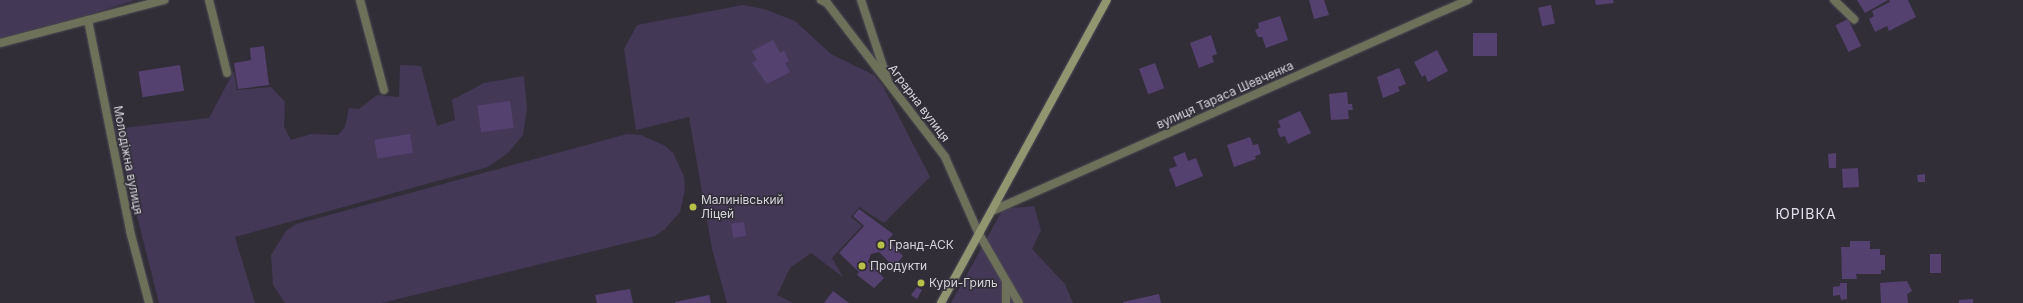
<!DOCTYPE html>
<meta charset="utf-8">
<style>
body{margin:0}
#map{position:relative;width:2023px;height:303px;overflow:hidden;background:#312e38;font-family:Inter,sans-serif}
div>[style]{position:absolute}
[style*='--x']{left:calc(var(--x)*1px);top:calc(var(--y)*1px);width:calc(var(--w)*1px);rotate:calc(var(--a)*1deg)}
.green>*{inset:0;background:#433856}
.building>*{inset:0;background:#544170;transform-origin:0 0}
.roads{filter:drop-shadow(0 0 1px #4f4c55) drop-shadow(0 0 1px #4f4c55)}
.lane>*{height:8px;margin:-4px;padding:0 4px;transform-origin:4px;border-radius:4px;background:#6e7159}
.street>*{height:8px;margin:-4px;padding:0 4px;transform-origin:4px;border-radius:4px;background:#6e7159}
.secondary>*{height:8px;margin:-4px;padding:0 4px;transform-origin:4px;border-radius:4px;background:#919570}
.dots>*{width:11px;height:11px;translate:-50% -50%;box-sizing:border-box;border:2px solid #312e38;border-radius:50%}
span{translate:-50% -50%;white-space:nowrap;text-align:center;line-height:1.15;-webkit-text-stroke:3px #312e38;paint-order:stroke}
.street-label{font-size:12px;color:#d5d3da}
.poi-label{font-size:12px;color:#d5d3da}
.left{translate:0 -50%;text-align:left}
.quarter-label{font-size:14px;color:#e3deec;letter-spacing:1px}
</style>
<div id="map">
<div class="green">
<div style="clip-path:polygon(0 0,135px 0,91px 14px,0 38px)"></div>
<div style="clip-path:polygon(743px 5px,764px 9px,795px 21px,831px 54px,874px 75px,883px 86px,930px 177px,884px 223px,859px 207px,851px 217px,862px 226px,832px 258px,843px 277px,811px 253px,790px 268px,777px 295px,793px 303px,727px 303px,712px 249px,689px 117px,636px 130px,624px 49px,637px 25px)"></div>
<div style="clip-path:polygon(400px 65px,421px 66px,437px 126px,455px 120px,452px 100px,484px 83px,524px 76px,527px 108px,523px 135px,508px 153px,488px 167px,235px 237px,255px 303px,159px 303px,115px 129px,209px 118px,234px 71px,237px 90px,271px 87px,285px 102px,284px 127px,291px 140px,311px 134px,338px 135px,345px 127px,349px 108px,359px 109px,377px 95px,399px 97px)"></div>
<div style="clip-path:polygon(627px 134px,641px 135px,664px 145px,673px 153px,684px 176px,685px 189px,680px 212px,665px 229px,655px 236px,382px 303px,285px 303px,273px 285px,271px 255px,286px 231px,296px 224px)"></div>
<div style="clip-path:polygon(1034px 206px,1041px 230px,1032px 249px,1065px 284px,1073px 303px,951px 303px,1003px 209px)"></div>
</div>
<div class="building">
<div style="clip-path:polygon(1309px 0,1324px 0,1329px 15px,1314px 19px)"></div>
<div style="clip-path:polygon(1595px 0,1613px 0,1614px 3px,1596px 5px)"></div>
<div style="clip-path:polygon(1857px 0,1888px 0,1865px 13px)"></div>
<div style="clip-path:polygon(1889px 0,1908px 0,1916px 17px,1889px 31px,1887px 26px,1875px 32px,1869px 19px,1874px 16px,1872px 11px,1890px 2px)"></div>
<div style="left:1551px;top:5px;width:19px;height:13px;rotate:78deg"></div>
<div style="clip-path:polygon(1280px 16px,1288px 40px,1266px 48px,1262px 37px,1258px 37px,1255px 30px,1259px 28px,1258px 23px)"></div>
<div style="left:1848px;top:19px;width:30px;height:14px;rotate:64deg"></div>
<div style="left:1473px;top:33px;width:24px;height:23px"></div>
<div style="clip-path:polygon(1211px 35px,1217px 54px,1212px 56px,1214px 62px,1199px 68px,1190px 43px)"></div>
<div style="clip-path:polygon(773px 40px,780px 53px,784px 50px,789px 61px,785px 63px,790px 72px,767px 84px,752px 63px,757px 60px,752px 51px)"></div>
<div style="clip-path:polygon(264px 46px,269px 85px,238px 89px,234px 63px,251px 60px,250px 48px)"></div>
<div style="clip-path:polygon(1437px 50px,1448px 71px,1428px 82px,1425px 75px,1422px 77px,1414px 62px)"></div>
<div style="left:1155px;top:63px;width:27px;height:17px;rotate:70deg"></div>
<div style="left:180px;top:65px;width:26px;height:42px;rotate:81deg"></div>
<div style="clip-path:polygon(1399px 68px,1406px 84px,1398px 87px,1400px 91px,1383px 98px,1377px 77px)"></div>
<div style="clip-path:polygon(1347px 92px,1348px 104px,1352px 104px,1353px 110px,1348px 110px,1349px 119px,1331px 120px,1329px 94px)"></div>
<div style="left:510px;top:101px;width:27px;height:33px;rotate:82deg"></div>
<div style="clip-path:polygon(1300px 111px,1311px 133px,1288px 144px,1285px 136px,1280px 137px,1277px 129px,1281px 127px,1278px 121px)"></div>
<div style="left:410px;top:134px;width:19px;height:36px;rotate:81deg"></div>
<div style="clip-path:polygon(1250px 137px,1253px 145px,1258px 144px,1261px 154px,1255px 156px,1256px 159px,1234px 167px,1227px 145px)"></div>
<div style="clip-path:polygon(1185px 152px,1188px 161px,1196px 158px,1203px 176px,1176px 187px,1169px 169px,1177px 166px,1173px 157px)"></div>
<div style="clip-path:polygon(1836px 153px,1836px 168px,1829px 168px,1828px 154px)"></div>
<div style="left:1858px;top:168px;width:19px;height:16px;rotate:87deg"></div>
<div style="clip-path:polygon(1925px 174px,1925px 182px,1918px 182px,1917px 175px)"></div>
<div style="clip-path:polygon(859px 209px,893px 234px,888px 240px,903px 256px,894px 267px,879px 252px,871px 254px,868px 262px,884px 278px,874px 288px,857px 275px,859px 272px,839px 253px,864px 226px,853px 216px)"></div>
<div style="left:744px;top:222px;width:14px;height:13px;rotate:82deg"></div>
<div style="clip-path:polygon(1850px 241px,1870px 241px,1870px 249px,1880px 249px,1880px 255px,1885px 255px,1885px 270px,1881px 270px,1881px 274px,1856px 274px,1857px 279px,1842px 279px,1841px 247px,1850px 247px)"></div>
<div style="left:1930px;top:254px;width:11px;height:19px"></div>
<div style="left:921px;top:277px;width:6px;height:9px;rotate:31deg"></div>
<div style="clip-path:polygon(1907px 281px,1912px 291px,1907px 294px,1908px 303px,1881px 303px,1880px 283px)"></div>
<div style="clip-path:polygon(1840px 283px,1847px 283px,1847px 299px,1841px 300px,1840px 295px,1833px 296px,1833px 287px,1840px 286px)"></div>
<div style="clip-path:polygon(917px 287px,922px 290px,917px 299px,911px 295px)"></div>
<div style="clip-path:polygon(630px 289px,633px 303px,597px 303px,595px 295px)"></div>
<div style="clip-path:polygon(833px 291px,849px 303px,824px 303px)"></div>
<div style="clip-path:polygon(1159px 294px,1161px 303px,1123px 303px,1123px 302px)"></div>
<div style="clip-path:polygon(709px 295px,711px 303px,675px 303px,675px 302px)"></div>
<div style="clip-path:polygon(1973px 299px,1973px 303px,1959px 303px,1959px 300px)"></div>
</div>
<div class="roads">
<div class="lane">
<div style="--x:209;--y:0;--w:75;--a:76.1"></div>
<div style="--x:360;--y:0;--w:93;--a:75.1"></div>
<div style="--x:861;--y:0;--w:85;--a:71.6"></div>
<div style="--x:1834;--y:0;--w:28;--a:44"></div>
</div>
<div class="street">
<div style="--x:821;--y:0;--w:7;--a:27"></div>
<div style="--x:827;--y:3;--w:194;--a:52.5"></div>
<div style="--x:945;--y:157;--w:84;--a:66.2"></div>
<div style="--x:979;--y:234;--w:80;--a:59.9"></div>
<div style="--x:88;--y:20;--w:215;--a:78.7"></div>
<div style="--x:130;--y:231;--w:74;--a:75.2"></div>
<div style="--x:0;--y:43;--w:170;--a:-14.7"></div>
<div style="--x:992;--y:211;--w:521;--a:-23.91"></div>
<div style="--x:1006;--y:303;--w:21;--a:-90"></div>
</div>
<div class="secondary">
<div style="--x:941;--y:303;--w:345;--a:-61.3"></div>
</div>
</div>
<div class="dots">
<div style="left:693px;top:207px;background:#b8c147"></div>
<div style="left:881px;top:245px;background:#b8c147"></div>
<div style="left:862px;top:266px;background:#b8c147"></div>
<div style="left:921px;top:283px;background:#b8c147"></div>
</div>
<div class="street-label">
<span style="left:1225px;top:95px;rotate:-24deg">вулиця Тараса Шевченка</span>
<span style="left:919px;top:103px;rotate:53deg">Аграрна вулиця</span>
<span style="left:128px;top:160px;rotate:79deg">Молодіжна вулиця</span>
</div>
<div class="poi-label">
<span class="left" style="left:701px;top:207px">Малинівський<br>Ліцей</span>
<span class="left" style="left:889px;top:245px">Гранд-АСК</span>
<span class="left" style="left:870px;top:266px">Продукти</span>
<span class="left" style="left:929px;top:283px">Кури-Гриль</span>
</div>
<div class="quarter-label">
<span style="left:1806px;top:214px">ЮРІВКА</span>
</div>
</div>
